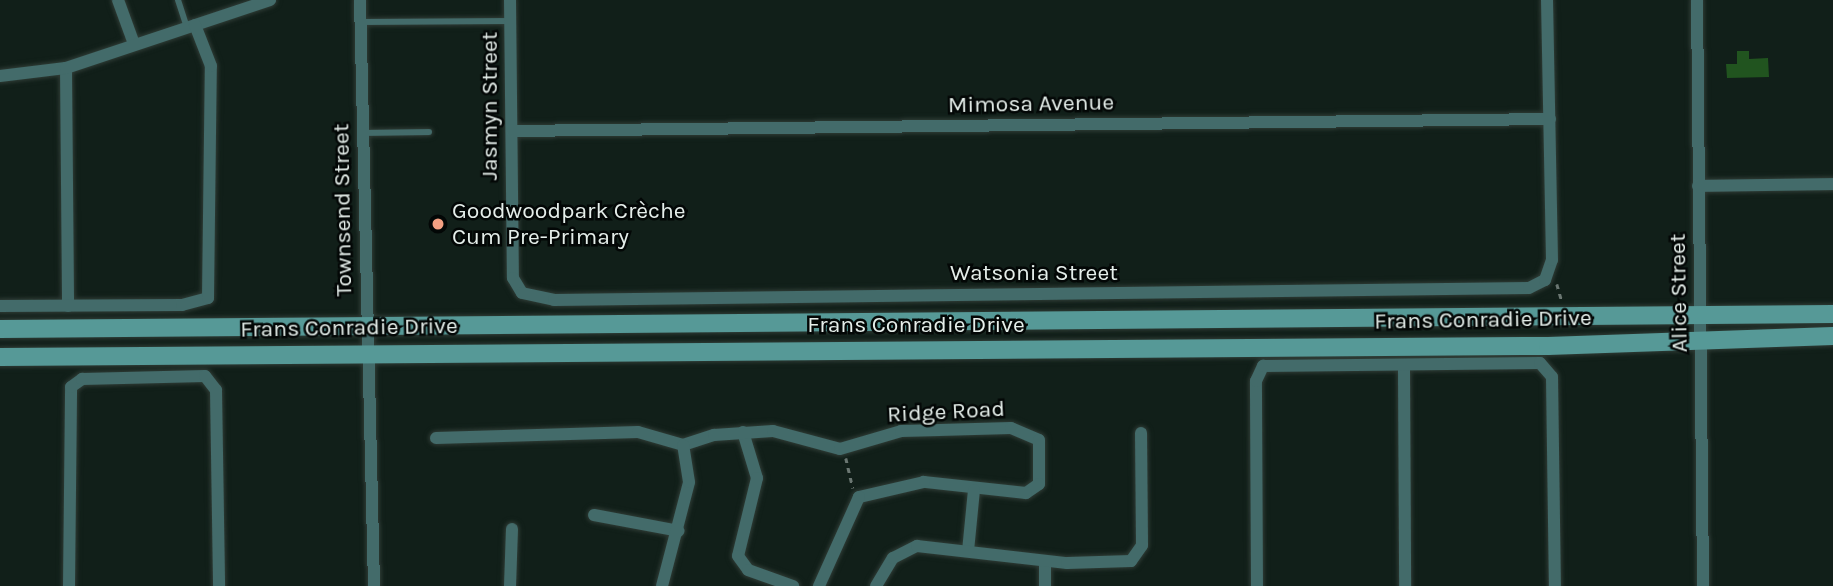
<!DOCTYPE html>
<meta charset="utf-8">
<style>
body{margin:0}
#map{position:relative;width:1833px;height:586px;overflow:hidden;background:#111f19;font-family:Karla,sans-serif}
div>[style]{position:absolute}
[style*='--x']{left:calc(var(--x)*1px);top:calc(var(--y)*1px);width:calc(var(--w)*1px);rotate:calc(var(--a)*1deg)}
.building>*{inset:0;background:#21541f}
.path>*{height:2.5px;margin-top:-1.25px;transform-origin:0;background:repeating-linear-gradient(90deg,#6b7772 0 5px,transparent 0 10px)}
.roads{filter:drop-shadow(0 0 2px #2f3c36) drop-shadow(0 0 2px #2f3c36)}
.lane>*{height:6px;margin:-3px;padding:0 3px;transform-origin:3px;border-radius:3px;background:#436b6a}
.street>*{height:12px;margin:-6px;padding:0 6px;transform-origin:6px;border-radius:6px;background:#436b6a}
.secondary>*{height:18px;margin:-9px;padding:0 9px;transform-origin:9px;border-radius:9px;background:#569997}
.dots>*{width:19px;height:19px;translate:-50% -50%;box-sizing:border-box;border:4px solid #030706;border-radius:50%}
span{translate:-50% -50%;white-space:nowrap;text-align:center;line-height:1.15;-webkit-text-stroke:5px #030706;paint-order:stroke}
.street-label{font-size:23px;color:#e5eeea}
.poi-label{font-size:23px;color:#e5eeea}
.left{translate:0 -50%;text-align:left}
</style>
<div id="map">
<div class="building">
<div style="clip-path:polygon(1737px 51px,1749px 51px,1749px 59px,1768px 58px,1769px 77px,1727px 78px,1726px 64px,1737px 64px)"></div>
</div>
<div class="path">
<div style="--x:1557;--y:284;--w:18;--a:74"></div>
<div style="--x:846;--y:458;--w:31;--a:77"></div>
</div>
<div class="roads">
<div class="lane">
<div style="--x:178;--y:0;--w:28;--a:72"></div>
<div style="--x:361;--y:22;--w:149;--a:-0.4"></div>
<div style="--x:363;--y:133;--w:66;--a:-0.9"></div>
</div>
<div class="street">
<div style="--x:118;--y:0;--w:47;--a:70"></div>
<div style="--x:360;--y:0;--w:586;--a:88.63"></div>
<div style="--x:510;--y:0;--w:278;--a:89.4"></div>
<div style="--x:513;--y:278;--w:17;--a:59"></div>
<div style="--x:522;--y:293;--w:33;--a:12"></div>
<div style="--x:554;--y:300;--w:975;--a:-0.71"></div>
<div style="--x:1529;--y:288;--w:18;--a:-27"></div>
<div style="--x:1545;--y:280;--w:21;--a:-71"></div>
<div style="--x:1552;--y:260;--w:260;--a:-91.1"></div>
<div style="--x:1697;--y:0;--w:586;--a:89.41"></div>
<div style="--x:66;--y:68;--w:238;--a:89.5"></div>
<div style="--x:0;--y:76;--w:66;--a:-6.9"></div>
<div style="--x:66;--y:68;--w:215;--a:-18.4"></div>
<div style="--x:512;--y:131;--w:1038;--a:-0.66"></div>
<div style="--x:1698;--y:186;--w:135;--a:-0.8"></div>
<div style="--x:0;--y:306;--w:182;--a:-0.3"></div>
<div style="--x:182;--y:305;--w:27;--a:-15"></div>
<div style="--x:208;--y:298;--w:232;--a:-89.3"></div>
<div style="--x:211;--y:66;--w:44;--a:-111.3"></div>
<div style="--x:1404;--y:367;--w:219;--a:89.7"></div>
<div style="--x:743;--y:432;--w:48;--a:73.1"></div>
<div style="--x:757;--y:478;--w:80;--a:103.7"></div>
<div style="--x:738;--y:556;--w:17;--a:54"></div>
<div style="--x:748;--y:570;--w:48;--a:19.6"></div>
<div style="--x:436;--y:438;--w:202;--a:-1.7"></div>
<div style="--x:638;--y:432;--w:47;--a:16.1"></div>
<div style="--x:683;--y:445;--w:33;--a:-18"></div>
<div style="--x:714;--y:435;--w:59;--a:-3.9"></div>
<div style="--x:773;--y:431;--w:69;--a:15"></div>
<div style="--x:840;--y:449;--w:64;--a:-16.4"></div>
<div style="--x:901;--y:431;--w:110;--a:-1.6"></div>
<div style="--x:1011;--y:428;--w:30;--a:23"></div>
<div style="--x:1039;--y:440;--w:44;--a:90"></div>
<div style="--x:1039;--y:484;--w:16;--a:145"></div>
<div style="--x:1026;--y:493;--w:103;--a:-173.8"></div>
<div style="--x:924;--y:482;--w:67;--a:167"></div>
<div style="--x:859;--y:497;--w:98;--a:114.2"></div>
<div style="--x:594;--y:515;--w:86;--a:10.7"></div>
<div style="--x:968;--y:551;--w:61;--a:-84.4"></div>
<div style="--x:1045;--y:561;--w:25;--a:90"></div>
<div style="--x:69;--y:586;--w:199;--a:-89.4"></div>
<div style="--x:71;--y:387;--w:14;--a:-36"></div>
<div style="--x:82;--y:379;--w:123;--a:-1.4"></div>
<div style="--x:205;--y:376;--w:18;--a:52"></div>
<div style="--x:216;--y:390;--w:196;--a:89.1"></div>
<div style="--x:510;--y:586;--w:57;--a:-88"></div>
<div style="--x:662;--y:586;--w:107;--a:-75.4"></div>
<div style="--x:689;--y:482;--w:37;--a:-99"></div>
<div style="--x:876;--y:586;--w:33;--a:-59"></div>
<div style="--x:893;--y:558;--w:27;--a:-27"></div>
<div style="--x:917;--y:546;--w:151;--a:6.5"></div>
<div style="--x:1067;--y:563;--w:64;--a:-1.8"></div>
<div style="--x:1131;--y:561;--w:19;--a:-55"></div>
<div style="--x:1142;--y:545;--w:112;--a:-90.5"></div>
<div style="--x:1257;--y:586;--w:205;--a:-90.3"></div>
<div style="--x:1256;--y:381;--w:17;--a:-65"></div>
<div style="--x:1263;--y:366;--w:277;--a:-0.6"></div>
<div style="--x:1540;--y:363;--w:18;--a:49"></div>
<div style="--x:1552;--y:377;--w:209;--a:89.2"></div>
</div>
<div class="secondary">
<div style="--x:0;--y:329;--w:1833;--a:-0.47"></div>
<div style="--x:0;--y:357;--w:1548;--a:-0.41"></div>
<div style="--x:1548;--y:346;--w:285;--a:-2"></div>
</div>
</div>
<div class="dots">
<div style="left:438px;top:224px;background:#f3a082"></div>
</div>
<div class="street-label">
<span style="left:1031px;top:104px;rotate:-1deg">Mimosa Avenue</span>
<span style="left:490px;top:106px;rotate:-90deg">Jasmyn Street</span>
<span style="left:343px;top:210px;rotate:-91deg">Townsend Street</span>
<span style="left:1034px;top:273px">Watsonia Street</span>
<span style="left:1679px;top:293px;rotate:-91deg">Alice Street</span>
<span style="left:1483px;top:320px;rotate:-1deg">Frans Conradie Drive</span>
<span style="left:916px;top:325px">Frans Conradie Drive</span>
<span style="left:349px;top:328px;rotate:-1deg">Frans Conradie Drive</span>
<span style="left:946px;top:412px;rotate:-3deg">Ridge Road</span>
</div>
<div class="poi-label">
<span class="left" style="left:452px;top:224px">Goodwoodpark Crèche<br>Cum Pre-Primary</span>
</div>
</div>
